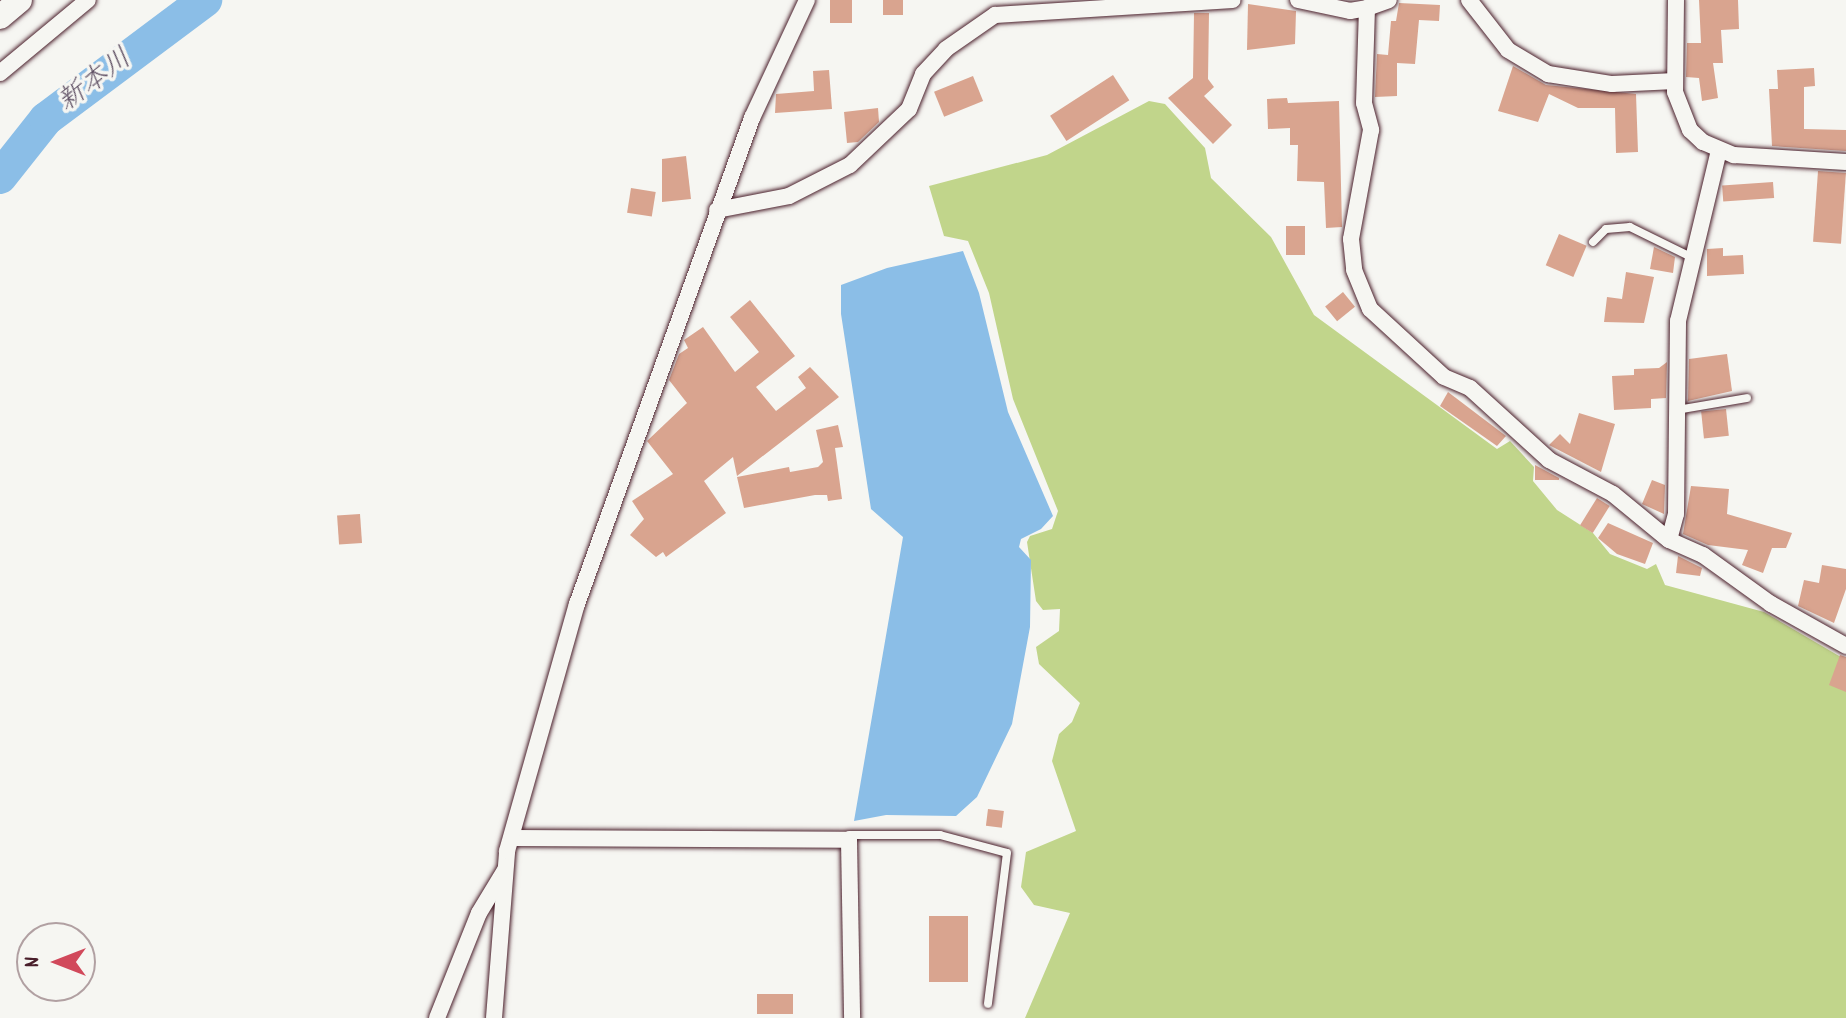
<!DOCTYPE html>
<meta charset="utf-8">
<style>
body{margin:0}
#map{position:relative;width:1846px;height:1018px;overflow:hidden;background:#f6f6f2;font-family:Dekko,"Klee One",sans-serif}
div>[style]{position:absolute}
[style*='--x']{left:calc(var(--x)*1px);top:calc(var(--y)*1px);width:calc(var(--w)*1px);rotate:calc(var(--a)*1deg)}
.green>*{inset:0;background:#c1d58b}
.water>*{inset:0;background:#8bbee7}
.river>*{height:34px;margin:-17px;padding:0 17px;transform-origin:17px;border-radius:17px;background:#8bbee7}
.building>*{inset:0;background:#d9a48f;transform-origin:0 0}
.roads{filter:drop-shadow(0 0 2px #4a1f2b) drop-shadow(0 0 2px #4a1f2b)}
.lane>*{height:8px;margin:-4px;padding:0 4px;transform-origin:4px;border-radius:4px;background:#f6f6f2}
.street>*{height:16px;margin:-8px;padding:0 8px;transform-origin:8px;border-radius:8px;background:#f6f6f2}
.primary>*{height:24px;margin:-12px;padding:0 12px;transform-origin:12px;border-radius:12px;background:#f6f6f2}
span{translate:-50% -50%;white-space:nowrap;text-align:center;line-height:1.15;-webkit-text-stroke:7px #f6f6f2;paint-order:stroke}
.water-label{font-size:28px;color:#5e4f63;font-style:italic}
.north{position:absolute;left:16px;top:922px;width:80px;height:80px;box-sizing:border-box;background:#f6f6f2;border:2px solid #b1a0a2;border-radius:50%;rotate:270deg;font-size:22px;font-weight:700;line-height:32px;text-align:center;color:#4a1f2b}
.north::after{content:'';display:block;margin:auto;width:28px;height:36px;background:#d1495b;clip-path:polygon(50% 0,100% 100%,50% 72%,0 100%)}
</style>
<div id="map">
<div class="green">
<div style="clip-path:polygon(1149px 101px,1165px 104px,1205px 148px,1211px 178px,1271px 237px,1314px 315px,1497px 449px,1510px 441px,1534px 467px,1533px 481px,1557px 510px,1593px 533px,1610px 554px,1647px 569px,1656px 564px,1665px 585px,1764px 612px,1846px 660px,1846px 1018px,1025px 1018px,1070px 913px,1034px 905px,1021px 887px,1026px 852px,1076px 831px,1052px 761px,1059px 734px,1072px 722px,1080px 703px,1039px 664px,1036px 647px,1059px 631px,1060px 609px,1043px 610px,1036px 601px,1027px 542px,1030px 536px,1052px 529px,1058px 511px,1013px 399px,989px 293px,968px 241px,944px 236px,929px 186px,1047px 155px)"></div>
</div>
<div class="water">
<div style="clip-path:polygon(963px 251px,979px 293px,1008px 412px,1053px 516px,1041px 529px,1021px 539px,1019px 547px,1031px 560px,1030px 627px,1012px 724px,977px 797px,956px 816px,886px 815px,854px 821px,903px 537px,871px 509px,841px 314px,841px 285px,887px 268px)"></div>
</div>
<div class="river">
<div style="--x:0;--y:177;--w:74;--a:-51.6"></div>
<div style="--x:46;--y:119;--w:199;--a:-36.8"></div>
</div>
<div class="building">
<div style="left:830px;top:0;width:22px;height:23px"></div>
<div style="left:883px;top:0;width:20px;height:15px"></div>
<div style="clip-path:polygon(1699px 0,1738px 0,1739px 29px,1721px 30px,1723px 63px,1713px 63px,1718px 98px,1702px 101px,1699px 78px,1686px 77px,1687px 43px,1701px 43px)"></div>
<div style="clip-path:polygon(1399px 3px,1440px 5px,1439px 21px,1419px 20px,1415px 64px,1397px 63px,1397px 96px,1375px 97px,1377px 54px,1388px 55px,1391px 21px,1396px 21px)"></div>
<div style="clip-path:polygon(1248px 4px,1296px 11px,1295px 44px,1247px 50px)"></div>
<div style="clip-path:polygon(1194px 13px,1209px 13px,1208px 79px,1214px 87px,1204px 96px,1232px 125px,1213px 144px,1168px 98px,1193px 78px)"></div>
<div style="clip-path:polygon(1513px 66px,1546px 85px,1636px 94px,1638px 152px,1616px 153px,1615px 108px,1578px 108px,1549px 94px,1538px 122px,1498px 111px)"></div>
<div style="clip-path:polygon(1814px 68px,1815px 86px,1804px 87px,1804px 129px,1846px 130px,1846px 151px,1772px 146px,1769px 89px,1778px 89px,1777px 70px)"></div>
<div style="clip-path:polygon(829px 70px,832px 109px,775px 113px,776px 94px,814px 91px,813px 71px)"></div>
<div style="left:1113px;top:75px;width:30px;height:75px;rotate:57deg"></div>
<div style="left:973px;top:76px;width:27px;height:42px;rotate:68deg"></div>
<div style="clip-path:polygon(1287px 98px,1288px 103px,1339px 101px,1342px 227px,1326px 228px,1324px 182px,1297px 181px,1298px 145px,1290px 145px,1290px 128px,1268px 129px,1267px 99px)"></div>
<div style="clip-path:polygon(878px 108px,879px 122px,858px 142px,847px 143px,844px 112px)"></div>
<div style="clip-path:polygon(686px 156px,691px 199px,662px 202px,662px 159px)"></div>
<div style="left:1818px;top:171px;width:28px;height:71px;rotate:4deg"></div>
<div style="left:1773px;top:182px;width:16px;height:51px;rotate:86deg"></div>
<div style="left:631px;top:188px;width:25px;height:25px;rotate:9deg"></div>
<div style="left:1286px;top:226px;width:19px;height:29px"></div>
<div style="left:1559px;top:234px;width:30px;height:34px;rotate:23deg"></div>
<div style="clip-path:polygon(1654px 247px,1675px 257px,1673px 273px,1650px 269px)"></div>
<div style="clip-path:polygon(1723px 248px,1723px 256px,1743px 255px,1744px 274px,1707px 276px,1707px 249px)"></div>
<div style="clip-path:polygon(1626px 272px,1654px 277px,1644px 323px,1604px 322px,1607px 297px,1622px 299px)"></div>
<div style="left:1343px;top:292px;width:19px;height:23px;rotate:51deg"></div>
<div style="clip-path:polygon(750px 300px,795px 356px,756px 387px,776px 411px,806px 388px,798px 377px,810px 367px,839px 397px,737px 476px,733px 457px,704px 481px,726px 513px,666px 557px,663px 552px,656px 557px,630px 535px,644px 519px,632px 501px,673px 474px,647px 441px,687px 403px,669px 380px,679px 354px,688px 348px,684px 340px,703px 327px,735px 372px,759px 352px,730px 317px)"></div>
<div style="clip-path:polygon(1727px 354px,1732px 391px,1688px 401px,1689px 359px)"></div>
<div style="clip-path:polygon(1667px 362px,1666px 398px,1651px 399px,1651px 408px,1614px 410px,1612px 376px,1634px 375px,1634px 369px,1659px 368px)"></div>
<div style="clip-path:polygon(1448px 392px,1506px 436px,1497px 446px,1440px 406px)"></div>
<div style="left:1726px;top:409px;width:27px;height:25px;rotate:84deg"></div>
<div style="clip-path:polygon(1579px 413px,1615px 424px,1601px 472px,1549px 445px,1560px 434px,1570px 444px)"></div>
<div style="clip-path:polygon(838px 425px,843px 447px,835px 448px,842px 499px,828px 501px,827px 495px,815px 495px,744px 508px,737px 477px,789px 467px,790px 472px,818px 467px,823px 462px,816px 430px)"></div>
<div style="clip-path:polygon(1535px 465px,1559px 478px,1559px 480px,1535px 480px)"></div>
<div style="clip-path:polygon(1652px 480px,1665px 485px,1664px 514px,1642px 504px)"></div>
<div style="clip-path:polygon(1691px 486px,1729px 489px,1727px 514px,1792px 533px,1786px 548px,1772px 548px,1763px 573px,1742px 565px,1748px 550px,1708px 545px,1683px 534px)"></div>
<div style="left:1597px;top:498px;width:15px;height:32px;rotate:32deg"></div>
<div style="left:360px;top:514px;width:29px;height:23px;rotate:86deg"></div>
<div style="clip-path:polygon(1608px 523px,1653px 543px,1645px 564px,1617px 554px,1598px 538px)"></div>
<div style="clip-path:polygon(1678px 556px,1702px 568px,1700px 576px,1676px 573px)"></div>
<div style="clip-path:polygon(1822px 565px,1846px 569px,1846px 589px,1834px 623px,1798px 606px,1804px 580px,1819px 583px)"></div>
<div style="clip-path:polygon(1840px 655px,1846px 657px,1846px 692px,1829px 685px)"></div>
<div style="left:988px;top:809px;width:16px;height:17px;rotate:7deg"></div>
<div style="left:929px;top:916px;width:39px;height:66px"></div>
<div style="left:757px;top:994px;width:36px;height:20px"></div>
</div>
<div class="roads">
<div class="lane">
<div style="--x:1593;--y:242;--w:18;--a:-45"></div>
<div style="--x:1606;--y:229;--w:24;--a:-5"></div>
<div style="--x:1630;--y:227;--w:68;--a:26.2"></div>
<div style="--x:1677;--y:410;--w:71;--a:-9.7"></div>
<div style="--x:849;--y:835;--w:91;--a:0"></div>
<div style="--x:940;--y:835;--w:69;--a:15"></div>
<div style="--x:1007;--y:853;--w:152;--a:97.2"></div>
</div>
<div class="street">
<div style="--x:1298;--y:0;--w:53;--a:11.9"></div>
<div style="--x:1350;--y:11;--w:17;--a:-10"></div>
<div style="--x:1367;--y:8;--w:95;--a:91.8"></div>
<div style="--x:1364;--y:103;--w:28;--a:75"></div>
<div style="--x:1371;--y:130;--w:111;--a:100.4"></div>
<div style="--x:1351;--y:239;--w:31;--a:84"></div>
<div style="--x:1354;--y:270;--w:42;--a:67.7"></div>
<div style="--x:1370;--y:309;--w:100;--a:42.6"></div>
<div style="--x:1444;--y:377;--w:28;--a:23"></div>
<div style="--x:1470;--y:388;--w:107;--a:42.3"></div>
<div style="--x:1549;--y:460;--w:72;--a:28"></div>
<div style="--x:1613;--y:494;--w:72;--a:39.4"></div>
<div style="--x:1669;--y:540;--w:37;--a:24"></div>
<div style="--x:1703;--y:555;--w:84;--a:35.8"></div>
<div style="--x:1771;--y:604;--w:86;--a:29.2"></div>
<div style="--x:1469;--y:0;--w:63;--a:52"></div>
<div style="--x:1508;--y:50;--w:47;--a:31"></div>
<div style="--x:1548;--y:74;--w:65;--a:8.9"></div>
<div style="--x:1612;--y:84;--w:63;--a:-2.7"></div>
<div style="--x:1676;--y:0;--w:92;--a:90.6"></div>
<div style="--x:1675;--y:92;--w:41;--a:68.5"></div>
<div style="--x:1690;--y:130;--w:18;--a:43"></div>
<div style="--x:1703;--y:142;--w:34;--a:23"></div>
<div style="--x:1734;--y:155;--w:112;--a:3.6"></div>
<div style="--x:1367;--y:8;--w:23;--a:-20"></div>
<div style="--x:0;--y:73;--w:114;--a:-39.7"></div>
<div style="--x:717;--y:210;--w:73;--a:-11"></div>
<div style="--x:789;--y:196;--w:68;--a:-26.9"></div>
<div style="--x:850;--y:165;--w:81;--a:-43.5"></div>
<div style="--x:909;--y:109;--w:38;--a:-68"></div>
<div style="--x:923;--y:74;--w:34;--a:-47"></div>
<div style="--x:946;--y:49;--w:60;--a:-34.8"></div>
<div style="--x:995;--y:15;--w:238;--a:-3.6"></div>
<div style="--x:1669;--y:540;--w:27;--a:-75"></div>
<div style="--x:1676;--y:514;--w:193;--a:-89.4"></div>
<div style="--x:1678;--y:321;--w:176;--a:-76.5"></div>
<div style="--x:514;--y:838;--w:335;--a:0.3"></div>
<div style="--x:849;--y:840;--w:178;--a:89"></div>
<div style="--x:437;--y:1018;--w:113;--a:-68.2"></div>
<div style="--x:479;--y:913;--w:50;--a:-58.8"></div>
<div style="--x:494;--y:1018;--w:168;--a:-85.5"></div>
<div style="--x:507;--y:851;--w:257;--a:-74.2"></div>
<div style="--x:577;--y:604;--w:517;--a:-70.2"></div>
<div style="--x:752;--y:118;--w:130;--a:-65"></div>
</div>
<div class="primary">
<div style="--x:0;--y:17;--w:26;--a:-40"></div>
</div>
</div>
<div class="water-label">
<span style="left:96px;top:82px;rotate:-37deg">新本川</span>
</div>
<div class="north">N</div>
</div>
